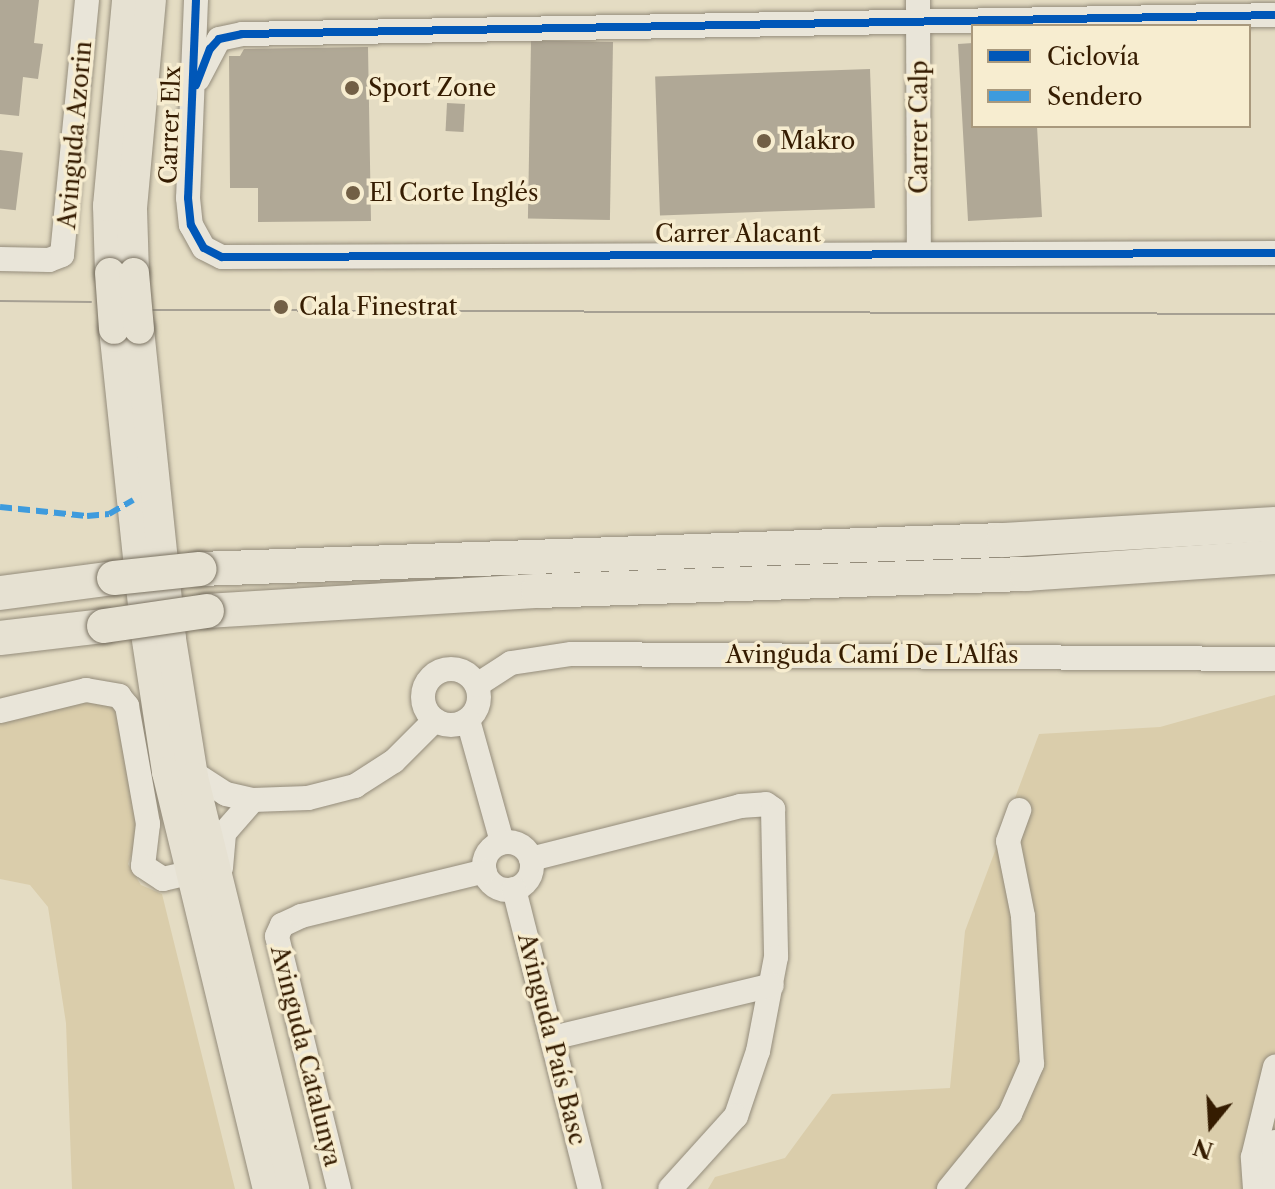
<!DOCTYPE html>
<meta charset="utf-8">
<style>
body{margin:0}
#map{position:relative;width:1275px;height:1189px;overflow:hidden;background:#e4dcc3;font-family:"Libre Caslon Text",serif}
div>[style]{position:absolute}
[style*='--x']{left:calc(var(--x)*1px);top:calc(var(--y)*1px);width:calc(var(--w)*1px);rotate:calc(var(--a)*1deg)}
.green>*{inset:0;background:#dacdab}
.building>*{inset:0;background:#b0a896;transform-origin:0 0}
.roads{filter:drop-shadow(0 0 2px #948c7b) drop-shadow(0 0 2px #948c7b)}
.minor>*{height:24px;margin:-12px;padding:0 12px;transform-origin:12px;border-radius:12px;background:#e9e5d9}
.minor>.ring{margin:-12px;padding:0;box-sizing:content-box;background:none;border:24px solid #e9e5d9;border-radius:50%}
.major>*{height:30px;margin:-15px;padding:0 15px;transform-origin:15px;border-radius:15px;background:#e6e1d2}
.highway>*{height:34px;margin:-17px;padding:0 17px;transform-origin:17px;border-radius:17px;background:#e6e1d2}
.tram>*{height:2px;margin:-1px;padding:0 1px;transform-origin:1px;border-radius:1px;background:#a6a093}
.bridges{filter:drop-shadow(0 0 2px #7a7262) drop-shadow(0 0 2px #7a7262)}
.major-bridge>*{height:30px;margin:-15px;padding:0 15px;transform-origin:15px;border-radius:15px;background:#e6e1d2}
.highway-bridge>*{height:34px;margin:-17px;padding:0 17px;transform-origin:17px;border-radius:17px;background:#e6e1d2}
.quiet>*{height:6px;margin-top:-3px;transform-origin:0;background:repeating-linear-gradient(90deg,#3e9bdd 0 12px,transparent 0 18px)}
.cycleway>*{height:8px;margin:-4px;padding:0 4px;transform-origin:4px;border-radius:4px;background:#0057b8}
.dots>*{width:22px;height:22px;translate:-50% -50%;box-sizing:border-box;border:4px solid #f7edd0;border-radius:50%}
span{translate:-50% -50%;white-space:nowrap;text-align:center;line-height:1.15;-webkit-text-stroke:7px #f7edd0;paint-order:stroke}
.poi-label{font-size:24px;color:#351c01}
.left{translate:0 -50%;text-align:left}
.street-label{font-size:24px;color:#351c01}
.legend{position:absolute;left:971px;top:24px;width:280px;height:104px;box-sizing:border-box;background:#f7edd0;border:2px solid #a9997d;margin:0;padding:10px 14px;list-style:none;font-size:24px;color:#351c01}
.legend li{display:flex;align-items:center;gap:16px;height:40px}
.legend b{width:40px;border:2px solid #a9997d}
.north{position:absolute;left:1171px;top:1085px;width:80px;height:80px;-webkit-text-stroke:6px #f7edd0;paint-order:stroke;rotate:198deg;font-size:22px;font-weight:700;line-height:32px;text-align:center;color:#351c01}
.north::after{content:'';display:block;margin:auto;width:28px;height:36px;background:#351c01;clip-path:polygon(50% 0,100% 100%,50% 72%,0 100%)}
</style>
<div id="map">
<div class="green">
<div style="clip-path:polygon(1275px 695px,1275px 1189px,708px 1189px,715px 1177px,785px 1158px,832px 1094px,950px 1088px,965px 931px,1039px 734px,1160px 727px)"></div>
<div style="clip-path:polygon(91px 696px,116px 703px,139px 833px,128px 864px,141px 885px,162px 894px,235px 1189px,72px 1189px,66px 1023px,48px 907px,30px 885px,0 879px,0 715px)"></div>
</div>
<div class="building">
<div style="clip-path:polygon(0 0,39px 0,34px 43px,43px 44px,38px 79px,23px 77px,19px 116px,0 114px)"></div>
<div style="left:613px;top:42px;width:178px;height:82px;rotate:91deg"></div>
<div style="clip-path:polygon(973px 43px,973px 126px,1037px 126px,1042px 217px,968px 221px,958px 44px)"></div>
<div style="clip-path:polygon(368px 47px,371px 221px,258px 222px,258px 188px,230px 188px,229px 56px,240px 56px,244px 49px)"></div>
<div style="left:870px;top:69px;width:139px;height:215px;rotate:88deg"></div>
<div style="left:447px;top:103px;width:18px;height:28px;rotate:3deg"></div>
<div style="left:0;top:150px;width:23px;height:58px;rotate:7deg"></div>
</div>
<div class="roads">
<div class="minor">
<div style="--x:196;--y:0;--w:198;--a:92.3"></div>
<div style="--x:188;--y:198;--w:27;--a:84"></div>
<div style="--x:191;--y:225;--w:26;--a:61"></div>
<div style="--x:204;--y:248;--w:20;--a:27"></div>
<div style="--x:222;--y:257;--w:1053;--a:-0.22"></div>
<div style="--x:918;--y:0;--w:254;--a:89.8"></div>
<div style="--x:198;--y:79;--w:45;--a:-62.3"></div>
<div style="--x:219;--y:39;--w:24;--a:-12"></div>
<div style="--x:242;--y:34;--w:1033;--a:-1.05"></div>
<div style="--x:0;--y:259;--w:49;--a:1.2"></div>
<div style="--x:49;--y:260;--w:14;--a:-21"></div>
<div style="--x:62;--y:255;--w:256;--a:-84.4"></div>
<div class="ring" style="left:423px;top:669px;width:32px;height:32px"></div>
<div style="--x:477;--y:685;--w:40;--a:-32.9"></div>
<div style="--x:511;--y:663;--w:61;--a:-8.5"></div>
<div style="--x:571;--y:654;--w:704;--a:0.41"></div>
<div style="--x:0;--y:711;--w:89;--a:-13.7"></div>
<div style="--x:86;--y:690;--w:34;--a:10"></div>
<div style="--x:119;--y:696;--w:13;--a:51"></div>
<div style="--x:127;--y:706;--w:120;--a:79.9"></div>
<div style="--x:148;--y:824;--w:42;--a:96.8"></div>
<div style="--x:143;--y:866;--w:24;--a:33"></div>
<div style="--x:163;--y:879;--w:27;--a:-13"></div>
<div style="--x:468;--y:720;--w:127;--a:74.4"></div>
<div style="--x:192;--y:772;--w:40;--a:32.9"></div>
<div style="--x:226;--y:794;--w:28;--a:13"></div>
<div style="--x:253;--y:800;--w:55;--a:-2.1"></div>
<div style="--x:308;--y:798;--w:49;--a:-14.3"></div>
<div style="--x:355;--y:786;--w:46;--a:-32.7"></div>
<div style="--x:394;--y:761;--w:58;--a:-45"></div>
<div class="ring" style="left:484px;top:842px;width:24px;height:24px"></div>
<div style="--x:531;--y:859;--w:216;--a:-14.2"></div>
<div style="--x:740;--y:806;--w:26;--a:-4"></div>
<div style="--x:766;--y:804;--w:9;--a:36"></div>
<div style="--x:773;--y:809;--w:148;--a:88.8"></div>
<div style="--x:776;--y:957;--w:96;--a:100.8"></div>
<div style="--x:758;--y:1051;--w:69;--a:108.7"></div>
<div style="--x:736;--y:1116;--w:98;--a:132.1"></div>
<div style="--x:221;--y:868;--w:35;--a:-85"></div>
<div style="--x:224;--y:833;--w:44;--a:-48.7"></div>
<div style="--x:514;--y:889;--w:309;--a:75.8"></div>
<div style="--x:552;--y:1038;--w:226;--a:-13.5"></div>
<div style="--x:339;--y:1189;--w:260;--a:-103.8"></div>
<div style="--x:277;--y:936;--w:12;--a:-66"></div>
<div style="--x:282;--y:925;--w:21;--a:-25"></div>
<div style="--x:301;--y:916;--w:189;--a:-13.7"></div>
<div style="--x:949;--y:1189;--w:97;--a:-50.9"></div>
<div style="--x:1010;--y:1114;--w:55;--a:-66.3"></div>
<div style="--x:1032;--y:1064;--w:148;--a:-93.5"></div>
<div style="--x:1023;--y:916;--w:76;--a:-101.3"></div>
<div style="--x:1008;--y:841;--w:33;--a:-70"></div>
<div style="--x:1255;--y:1189;--w:32;--a:-94"></div>
<div style="--x:1253;--y:1157;--w:93;--a:-76.3"></div>
<div style="--x:1274;--y:1189;--w:47;--a:-88.8"></div>
</div>
<div class="major">
<div style="--x:110;--y:273;--w:67;--a:-91.7"></div>
<div style="--x:108;--y:206;--w:207;--a:-84.7"></div>
<div style="--x:134;--y:273;--w:65;--a:-91.8"></div>
<div style="--x:132;--y:208;--w:209;--a:-84.8"></div>
<div style="--x:114;--y:329;--w:307;--a:84"></div>
<div style="--x:146;--y:634;--w:140;--a:81.3"></div>
<div style="--x:167;--y:772;--w:429;--a:76.4"></div>
<div style="--x:139;--y:329;--w:312;--a:84.1"></div>
<div style="--x:171;--y:639;--w:140;--a:80.9"></div>
<div style="--x:193;--y:777;--w:424;--a:76.2"></div>
</div>
<div class="highway">
<div style="--x:200;--y:569;--w:805;--a:-2.07"></div>
<div style="--x:1004;--y:540;--w:271;--a:-3.4"></div>
<div style="--x:0;--y:593;--w:115;--a:-7.5"></div>
<div style="--x:207;--y:611;--w:332;--a:-3.5"></div>
<div style="--x:538;--y:591;--w:489;--a:-2"></div>
<div style="--x:1027;--y:574;--w:249;--a:-3.9"></div>
<div style="--x:0;--y:638;--w:105;--a:-6.6"></div>
</div>
</div>
<div class="tram">
<div style="--x:0;--y:301;--w:91;--a:0.6"></div>
<div style="--x:150;--y:310;--w:1125;--a:0.2"></div>
</div>
<div class="bridges">
<div class="major-bridge">
<div style="--x:110;--y:273;--w:56;--a:85.9"></div>
<div style="--x:134;--y:273;--w:56;--a:84.9"></div>
</div>
<div class="highway-bridge">
<div style="--x:114;--y:578;--w:86;--a:-6"></div>
<div style="--x:104;--y:626;--w:104;--a:-8.3"></div>
</div>
</div>
<div class="quiet">
<div style="--x:0;--y:507;--w:87;--a:5.9"></div>
<div style="--x:87;--y:516;--w:22;--a:-5"></div>
<div style="--x:109;--y:514;--w:28;--a:-30"></div>
</div>
<div class="cycleway">
<div style="--x:196;--y:0;--w:198;--a:92.3"></div>
<div style="--x:188;--y:198;--w:27;--a:84"></div>
<div style="--x:191;--y:225;--w:26;--a:61"></div>
<div style="--x:204;--y:248;--w:20;--a:27"></div>
<div style="--x:222;--y:257;--w:1053;--a:-0.22"></div>
<div style="--x:196;--y:85;--w:39;--a:-69"></div>
<div style="--x:210;--y:49;--w:13;--a:-48"></div>
<div style="--x:219;--y:39;--w:24;--a:-12"></div>
<div style="--x:242;--y:34;--w:1033;--a:-1.05"></div>
</div>
<div class="dots">
<div style="left:352px;top:88px;background:#725f45"></div>
<div style="left:764px;top:141px;background:#725f45"></div>
<div style="left:353px;top:193px;background:#725f45"></div>
<div style="left:281px;top:307px;background:#725f45"></div>
</div>
<div class="poi-label">
<span class="left" style="left:368px;top:88px">Sport Zone</span>
<span class="left" style="left:780px;top:141px">Makro</span>
<span class="left" style="left:369px;top:193px">El Corte Inglés</span>
<span class="left" style="left:299px;top:307px">Cala Finestrat</span>
</div>
<div class="street-label">
<span style="left:170px;top:125px;rotate:-88deg">Carrer Elx</span>
<span style="left:919px;top:127px;rotate:-90deg">Carrer Calp</span>
<span style="left:75px;top:135px;rotate:-85deg">Avinguda Azorin</span>
<span style="left:738px;top:234px">Carrer Alacant</span>
<span style="left:872px;top:655px">Avinguda Camí De L'Alfàs</span>
<span style="left:552px;top:1039px;rotate:76deg">Avinguda País Basc</span>
<span style="left:306px;top:1056px;rotate:76deg">Avinguda Catalunya</span>
</div>
<ul class="legend">
<li><b style="height:10px;background:#0057b8"></b>Ciclovía</li>
<li><b style="height:10px;background:#3e9bdd"></b>Sendero</li>
</ul>
<div class="north">N</div>
</div>
